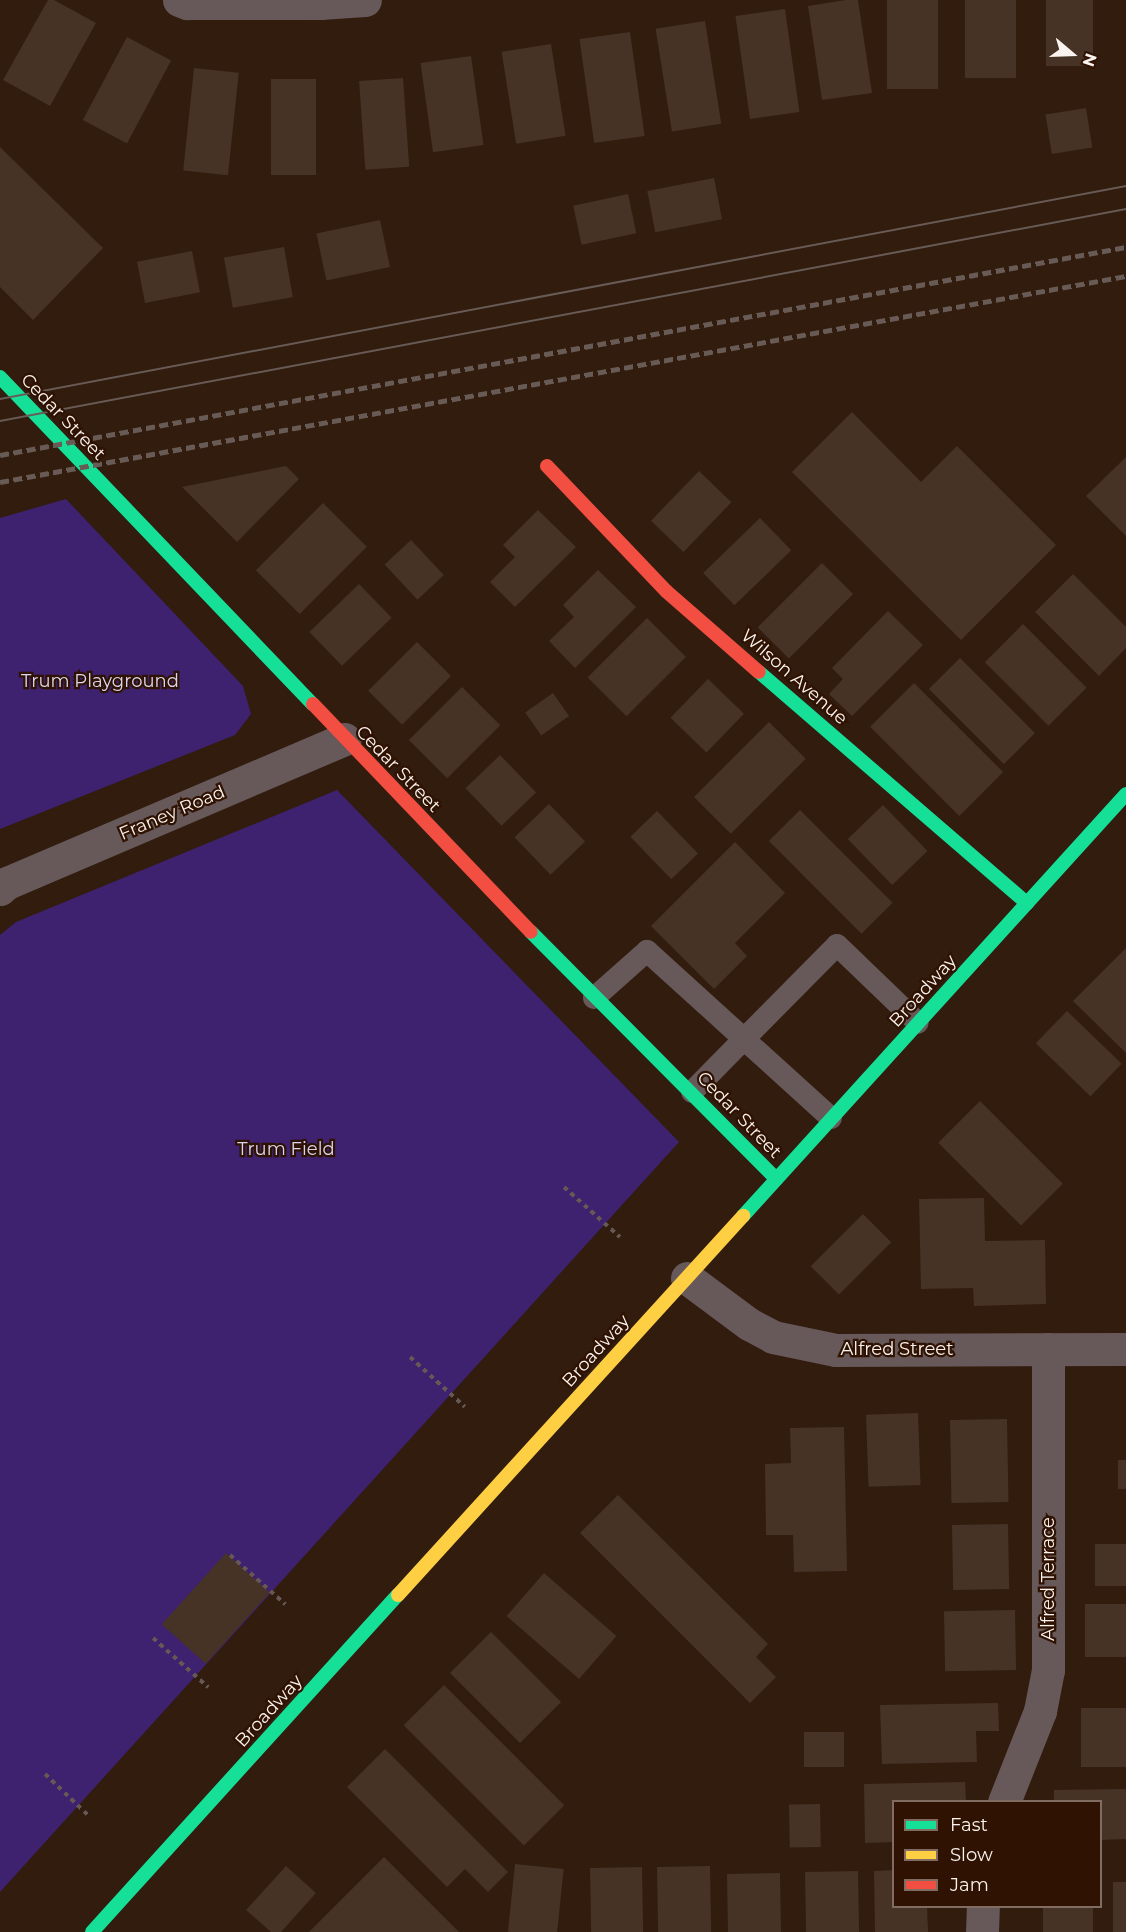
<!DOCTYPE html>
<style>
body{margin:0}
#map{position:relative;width:1126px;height:1932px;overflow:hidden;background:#311c0e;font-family:Montserrat,sans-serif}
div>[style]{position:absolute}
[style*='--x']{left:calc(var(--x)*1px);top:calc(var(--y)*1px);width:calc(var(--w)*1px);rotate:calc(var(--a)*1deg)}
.green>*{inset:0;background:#3e2270}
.building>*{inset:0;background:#463326;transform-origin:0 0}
.path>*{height:4px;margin-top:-2px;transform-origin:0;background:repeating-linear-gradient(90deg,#665855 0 4.5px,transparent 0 9px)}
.lane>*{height:22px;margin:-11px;padding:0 11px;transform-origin:11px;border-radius:11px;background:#675859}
.street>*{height:33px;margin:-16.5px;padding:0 16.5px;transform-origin:16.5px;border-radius:16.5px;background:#675859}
.fast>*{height:14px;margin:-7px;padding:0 7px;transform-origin:7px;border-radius:7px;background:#16e098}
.slow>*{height:14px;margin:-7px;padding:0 7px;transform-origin:7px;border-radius:7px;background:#ffcf43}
.jam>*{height:14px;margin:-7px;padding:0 7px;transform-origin:7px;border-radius:7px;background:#f24e42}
.tram>*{height:1.5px;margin:-0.75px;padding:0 0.75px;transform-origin:0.75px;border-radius:0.75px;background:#685a55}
.rail>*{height:4.5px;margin-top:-2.25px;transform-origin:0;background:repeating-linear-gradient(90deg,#685a55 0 9px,transparent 0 13.5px)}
span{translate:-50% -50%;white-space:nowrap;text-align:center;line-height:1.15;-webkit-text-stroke:4.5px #2f1201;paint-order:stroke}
.street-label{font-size:18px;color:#faf3ef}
.park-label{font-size:18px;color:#d9d6f1}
.legend{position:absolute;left:892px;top:1800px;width:210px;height:108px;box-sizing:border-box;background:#2f1201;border:2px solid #806c60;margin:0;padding:8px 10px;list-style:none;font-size:18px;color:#faf3ef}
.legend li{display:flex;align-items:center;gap:12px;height:30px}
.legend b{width:30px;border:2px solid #806c60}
.north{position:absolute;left:1042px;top:24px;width:60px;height:60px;-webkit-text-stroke:4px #2f1201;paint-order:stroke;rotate:109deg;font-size:16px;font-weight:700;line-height:24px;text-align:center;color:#faf3ef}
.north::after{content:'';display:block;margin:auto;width:21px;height:27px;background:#faf3ef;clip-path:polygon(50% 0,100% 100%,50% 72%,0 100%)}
</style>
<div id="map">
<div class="green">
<div style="clip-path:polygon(66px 499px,243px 686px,251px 714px,235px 735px,0 829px,0 518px)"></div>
<div style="clip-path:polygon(337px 790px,679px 1142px,0 1892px,0 935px,16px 922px)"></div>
</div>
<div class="building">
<div style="clip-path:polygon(48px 0,54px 0,96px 23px,50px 106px,3px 80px)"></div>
<div style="clip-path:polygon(846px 0,858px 0,872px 93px,822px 100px,808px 6px)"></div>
<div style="left:887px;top:0;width:51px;height:89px"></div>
<div style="left:965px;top:0;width:51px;height:78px"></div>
<div style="left:1046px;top:0;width:47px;height:66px"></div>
<div style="left:785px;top:9px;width:104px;height:50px;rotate:82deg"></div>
<div style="left:705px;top:21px;width:104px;height:50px;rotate:81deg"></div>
<div style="left:630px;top:32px;width:105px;height:51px;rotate:82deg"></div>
<div style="left:127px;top:37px;width:50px;height:94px;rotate:28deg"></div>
<div style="left:551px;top:44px;width:93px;height:50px;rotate:81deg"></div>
<div style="left:471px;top:56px;width:90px;height:51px;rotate:82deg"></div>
<div style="left:194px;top:68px;width:45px;height:103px;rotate:6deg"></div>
<div style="left:403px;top:78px;width:89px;height:44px;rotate:86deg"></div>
<div style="left:271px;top:79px;width:45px;height:96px"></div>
<div style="left:1086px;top:108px;width:40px;height:41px;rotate:81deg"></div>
<div style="clip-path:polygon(0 147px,103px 248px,33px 320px,0 287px)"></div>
<div style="left:714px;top:178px;width:42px;height:68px;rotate:79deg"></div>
<div style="left:628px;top:194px;width:40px;height:56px;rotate:78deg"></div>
<div style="left:380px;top:220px;width:48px;height:65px;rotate:78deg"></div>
<div style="left:284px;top:247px;width:51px;height:61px;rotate:80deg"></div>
<div style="left:192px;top:251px;width:42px;height:56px;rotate:79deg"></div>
<div style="clip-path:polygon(852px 412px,921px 482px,957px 446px,1056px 545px,961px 640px,792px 472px)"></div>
<div style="clip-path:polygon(1126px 457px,1126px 536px,1086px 496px)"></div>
<div style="clip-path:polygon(286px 466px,299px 479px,237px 542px,182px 487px)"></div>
<div style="left:699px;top:471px;width:45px;height:69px;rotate:44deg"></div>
<div style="left:323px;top:503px;width:62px;height:95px;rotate:45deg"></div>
<div style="clip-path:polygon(538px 510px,576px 547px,515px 607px,490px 582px,515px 557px,503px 545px)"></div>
<div style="left:760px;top:518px;width:45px;height:79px;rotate:46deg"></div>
<div style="left:411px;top:540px;width:48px;height:36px;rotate:47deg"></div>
<div style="left:822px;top:563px;width:44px;height:91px;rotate:45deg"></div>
<div style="clip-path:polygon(598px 570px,636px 607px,575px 668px,549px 641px,574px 617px,563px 605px)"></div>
<div style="clip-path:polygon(1073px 574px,1126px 627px,1126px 648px,1099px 676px,1035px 612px)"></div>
<div style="left:359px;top:584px;width:47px;height:69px;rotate:46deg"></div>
<div style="clip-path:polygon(888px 611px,923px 645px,852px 716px,829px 694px,843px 679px,832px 668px)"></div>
<div style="left:647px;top:618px;width:55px;height:84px;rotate:45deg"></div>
<div style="left:1023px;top:624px;width:90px;height:54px;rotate:45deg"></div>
<div style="left:417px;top:642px;width:48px;height:69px;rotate:45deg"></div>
<div style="left:960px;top:658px;width:106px;height:44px;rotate:45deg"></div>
<div style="left:708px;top:679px;width:50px;height:54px;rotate:44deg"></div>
<div style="left:914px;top:683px;width:126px;height:62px;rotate:45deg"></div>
<div style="left:462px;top:687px;width:54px;height:75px;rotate:45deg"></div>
<div style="left:553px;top:693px;width:28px;height:34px;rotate:55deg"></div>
<div style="left:769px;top:722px;width:52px;height:106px;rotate:45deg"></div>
<div style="left:500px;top:755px;width:52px;height:48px;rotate:46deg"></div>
<div style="left:549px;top:804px;width:52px;height:48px;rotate:46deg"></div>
<div style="left:883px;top:805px;width:64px;height:49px;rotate:46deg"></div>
<div style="left:800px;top:810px;width:131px;height:44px;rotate:45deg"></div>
<div style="left:657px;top:811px;width:59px;height:37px;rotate:46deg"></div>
<div style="clip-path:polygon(735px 842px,785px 893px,735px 943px,747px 956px,714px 989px,651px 926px)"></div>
<div style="clip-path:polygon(1126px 948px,1126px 1053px,1073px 1001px)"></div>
<div style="left:1067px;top:1011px;width:76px;height:45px;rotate:44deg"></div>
<div style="left:980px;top:1101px;width:117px;height:59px;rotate:45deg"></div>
<div style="clip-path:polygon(984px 1198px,985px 1241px,1045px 1240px,1046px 1304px,974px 1306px,973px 1288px,921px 1289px,919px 1199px)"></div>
<div style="left:863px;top:1214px;width:40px;height:74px;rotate:45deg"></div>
<div style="left:918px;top:1413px;width:72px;height:52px;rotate:88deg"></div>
<div style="left:1007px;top:1419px;width:83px;height:57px;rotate:89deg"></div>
<div style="clip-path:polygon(844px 1427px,847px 1571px,794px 1572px,793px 1535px,766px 1535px,765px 1464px,791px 1463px,790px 1428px)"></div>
<div style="left:1118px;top:1460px;width:8px;height:29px"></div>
<div style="clip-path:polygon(618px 1495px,768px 1644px,756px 1657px,776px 1677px,750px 1703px,580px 1533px)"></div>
<div style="left:1008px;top:1524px;width:65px;height:56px;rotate:89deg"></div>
<div style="left:1126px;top:1544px;width:42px;height:31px;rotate:90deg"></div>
<div style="left:226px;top:1553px;width:59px;height:96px;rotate:42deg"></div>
<div style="left:544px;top:1573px;width:96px;height:57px;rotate:41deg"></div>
<div style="left:1126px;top:1604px;width:53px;height:41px;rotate:90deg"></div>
<div style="left:1015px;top:1610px;width:60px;height:71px;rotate:89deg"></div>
<div style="left:491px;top:1632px;width:99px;height:58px;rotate:45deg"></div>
<div style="left:444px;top:1685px;width:170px;height:57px;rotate:45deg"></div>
<div style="clip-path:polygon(998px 1703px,999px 1731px,976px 1731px,977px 1762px,882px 1764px,880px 1705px)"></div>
<div style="left:1126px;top:1708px;width:59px;height:45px;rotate:90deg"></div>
<div style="left:804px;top:1732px;width:40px;height:35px"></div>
<div style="clip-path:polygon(385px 1749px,508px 1872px,488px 1892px,465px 1869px,447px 1887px,347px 1787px)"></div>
<div style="clip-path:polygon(965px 1782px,966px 1802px,894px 1802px,894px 1842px,865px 1843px,864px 1784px)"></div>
<div style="clip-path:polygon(1126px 1789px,1126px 1839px,1100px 1840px,1100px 1802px,1054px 1802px,1054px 1790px)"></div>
<div style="left:820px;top:1804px;width:43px;height:31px;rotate:89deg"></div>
<div style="clip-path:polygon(384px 1857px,459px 1932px,309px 1932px)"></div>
<div style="left:515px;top:1864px;width:49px;height:68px;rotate:6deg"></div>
<div style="clip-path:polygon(286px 1866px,316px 1893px,281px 1932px,271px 1932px,246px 1910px)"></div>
<div style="left:710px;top:1866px;width:66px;height:53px;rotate:89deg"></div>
<div style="left:642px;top:1867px;width:65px;height:52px;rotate:89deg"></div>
<div style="clip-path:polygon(894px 1870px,894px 1906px,927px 1906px,928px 1932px,875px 1932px,874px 1871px)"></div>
<div style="left:858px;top:1871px;width:61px;height:53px;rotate:89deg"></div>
<div style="left:780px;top:1873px;width:59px;height:53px;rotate:89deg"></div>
<div style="left:1126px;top:1882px;width:50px;height:13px;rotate:90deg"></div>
<div style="left:1043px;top:1906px;width:50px;height:26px"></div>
</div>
<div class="path">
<div style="--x:564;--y:1187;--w:75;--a:41.8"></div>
<div style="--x:410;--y:1357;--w:74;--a:42.3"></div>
<div style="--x:230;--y:1555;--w:74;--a:41.7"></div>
<div style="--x:153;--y:1638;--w:74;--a:41.7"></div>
<div style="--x:45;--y:1774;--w:62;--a:43.7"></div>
</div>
<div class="lane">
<div style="--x:594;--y:998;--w:71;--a:-41.6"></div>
<div style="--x:647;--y:951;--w:131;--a:42.2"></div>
<div style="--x:744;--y:1039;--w:74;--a:134.5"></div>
<div style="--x:831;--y:1118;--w:118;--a:-137.8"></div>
<div style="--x:744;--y:1039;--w:132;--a:-45.3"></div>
<div style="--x:837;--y:945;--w:112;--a:43.9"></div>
</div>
<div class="street">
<div style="--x:179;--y:0;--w:9;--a:21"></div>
<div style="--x:187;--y:3;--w:133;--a:0"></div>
<div style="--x:320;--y:3;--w:45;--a:-3.8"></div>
<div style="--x:0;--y:889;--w:9;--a:-41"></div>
<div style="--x:7;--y:883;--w:367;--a:-23.1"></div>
<div style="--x:687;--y:1278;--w:77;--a:36.6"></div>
<div style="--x:749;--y:1324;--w:27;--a:28"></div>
<div style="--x:773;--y:1337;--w:64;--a:11.7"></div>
<div style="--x:836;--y:1350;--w:290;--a:-0.2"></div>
<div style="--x:1004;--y:1802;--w:98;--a:-68.4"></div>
<div style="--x:1040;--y:1711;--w:42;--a:-79"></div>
<div style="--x:1048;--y:1670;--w:321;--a:-90"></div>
<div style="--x:982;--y:1932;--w:26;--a:-88"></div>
</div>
<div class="fast">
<div style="--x:0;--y:377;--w:453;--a:46.3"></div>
<div style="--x:759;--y:672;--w:354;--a:40.8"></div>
<div style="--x:531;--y:932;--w:348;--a:45.2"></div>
<div style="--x:743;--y:1216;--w:570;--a:-47.77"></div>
<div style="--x:92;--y:1932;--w:455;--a:-47.8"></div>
</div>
<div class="slow">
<div style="--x:398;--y:1595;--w:513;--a:-47.69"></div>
</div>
<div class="jam">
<div style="--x:547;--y:466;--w:173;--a:46.4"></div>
<div style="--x:666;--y:591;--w:123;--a:41.1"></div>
<div style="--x:313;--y:704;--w:315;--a:46.3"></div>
</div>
<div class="tram">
<div style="--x:0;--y:399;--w:1146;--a:-10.71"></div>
<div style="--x:0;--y:421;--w:1146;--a:-10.66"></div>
</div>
<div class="rail">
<div style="--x:0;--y:455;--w:1145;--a:-10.47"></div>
<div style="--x:0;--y:482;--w:1145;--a:-10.37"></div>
</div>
<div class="street-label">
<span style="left:63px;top:417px;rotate:46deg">Cedar Street</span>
<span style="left:794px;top:677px;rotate:41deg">Wilson Avenue</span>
<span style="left:398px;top:769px;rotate:46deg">Cedar Street</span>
<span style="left:172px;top:813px;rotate:-23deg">Franey Road</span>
<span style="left:923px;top:991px;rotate:-48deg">Broadway</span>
<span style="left:739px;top:1115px;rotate:46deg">Cedar Street</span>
<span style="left:897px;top:1349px">Alfred Street</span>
<span style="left:596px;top:1351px;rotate:-48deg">Broadway</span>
<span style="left:1048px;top:1579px;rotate:-90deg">Alfred Terrace</span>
<span style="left:269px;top:1711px;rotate:-48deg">Broadway</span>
</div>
<div class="park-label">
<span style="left:100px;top:681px">Trum Playground</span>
<span style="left:286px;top:1149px">Trum Field</span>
</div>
<ul class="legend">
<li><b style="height:8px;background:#16e098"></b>Fast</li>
<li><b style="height:8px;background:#ffcf43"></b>Slow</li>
<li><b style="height:8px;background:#f24e42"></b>Jam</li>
</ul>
<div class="north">N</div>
</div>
